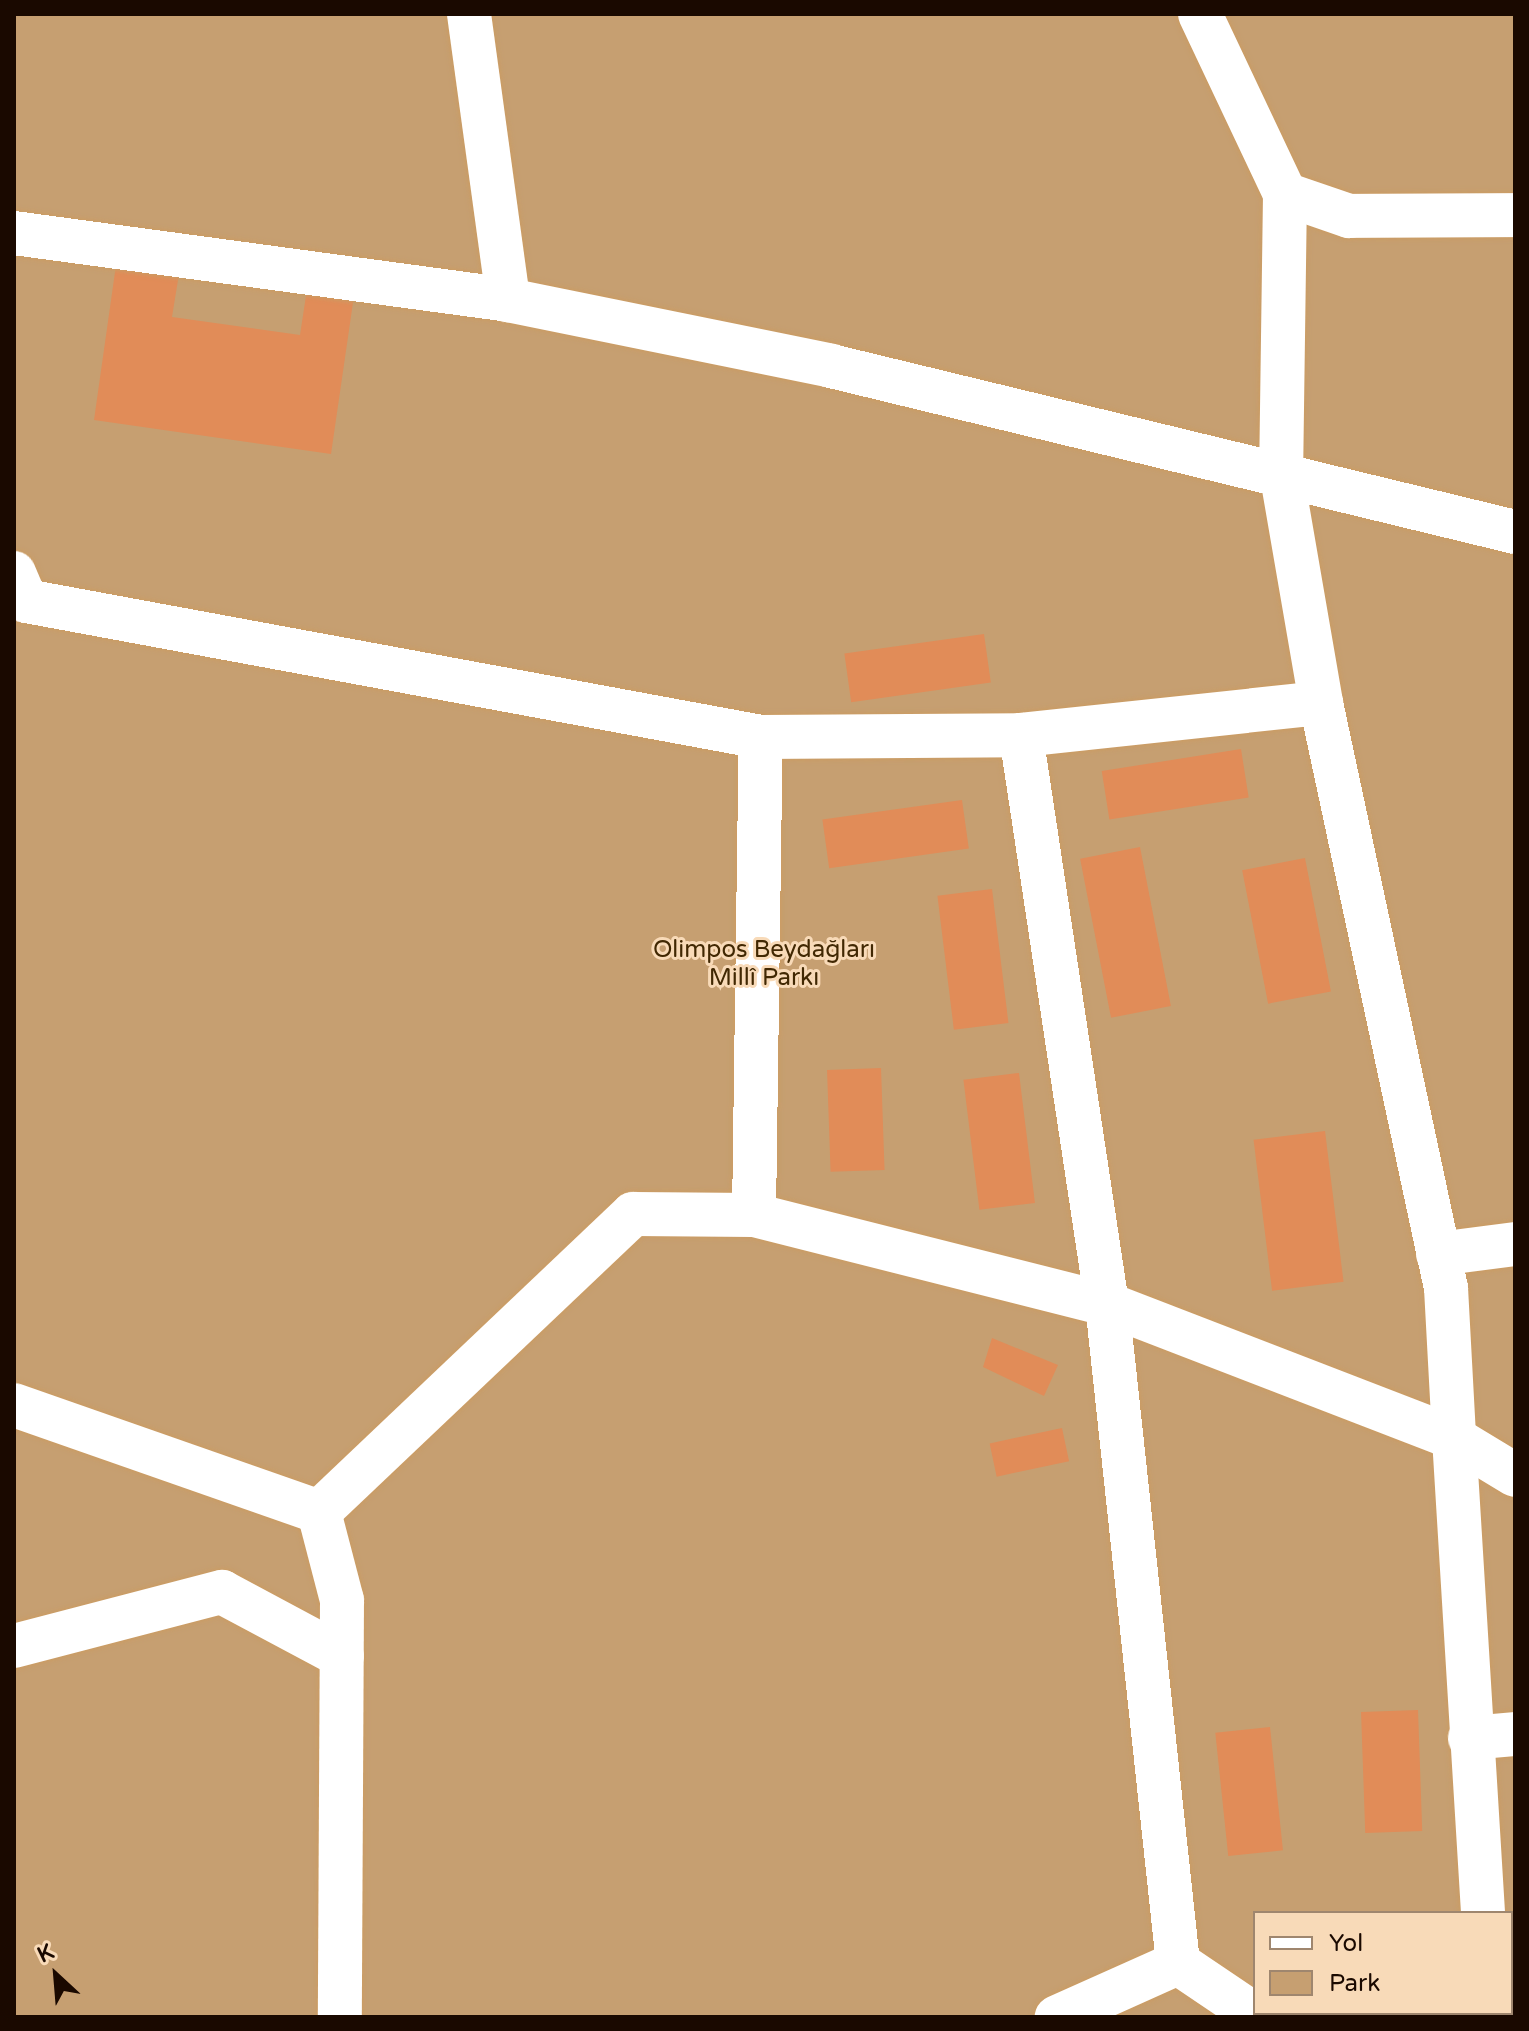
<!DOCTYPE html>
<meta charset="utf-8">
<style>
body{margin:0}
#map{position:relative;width:1529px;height:2031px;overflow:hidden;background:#fac98e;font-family:"Varela Round",sans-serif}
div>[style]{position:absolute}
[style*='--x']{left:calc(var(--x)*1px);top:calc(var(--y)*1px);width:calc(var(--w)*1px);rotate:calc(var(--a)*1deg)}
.green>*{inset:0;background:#c69f71}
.building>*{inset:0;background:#e18c58;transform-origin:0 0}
.roads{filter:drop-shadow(0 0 2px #cb9c63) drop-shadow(0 0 2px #cb9c63)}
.minor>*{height:44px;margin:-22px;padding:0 22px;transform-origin:22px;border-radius:22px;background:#fff}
span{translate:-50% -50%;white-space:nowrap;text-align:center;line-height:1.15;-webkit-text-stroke:6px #f8dab8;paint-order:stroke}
.park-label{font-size:24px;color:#412803}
.frame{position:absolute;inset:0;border:16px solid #1a0900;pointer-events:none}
.legend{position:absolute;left:1253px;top:1911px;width:260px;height:104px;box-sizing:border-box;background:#f8dab8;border:2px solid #9f866e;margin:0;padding:10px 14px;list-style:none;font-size:24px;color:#1a0900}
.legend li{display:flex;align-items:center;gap:16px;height:40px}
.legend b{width:40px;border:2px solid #9f866e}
.north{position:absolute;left:16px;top:1935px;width:80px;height:80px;-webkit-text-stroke:6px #f8dab8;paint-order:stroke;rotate:334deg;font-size:22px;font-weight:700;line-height:32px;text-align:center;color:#1a0900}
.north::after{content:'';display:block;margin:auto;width:28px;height:36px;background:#1a0900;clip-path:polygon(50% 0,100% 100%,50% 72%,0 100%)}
</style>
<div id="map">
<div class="green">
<div style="clip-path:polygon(evenodd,14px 14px,1515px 14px,1515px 2017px,14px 2017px,14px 14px,1255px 1913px,1511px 1913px,1511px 2013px,1255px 2013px,1255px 1913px)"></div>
</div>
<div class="building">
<div style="clip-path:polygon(116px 265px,179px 274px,172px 317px,300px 335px,309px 276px,356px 282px,331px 454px,94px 420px)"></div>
<div style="left:984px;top:634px;width:49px;height:141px;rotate:82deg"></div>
<div style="left:1241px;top:749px;width:49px;height:141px;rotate:81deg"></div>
<div style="left:962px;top:800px;width:49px;height:141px;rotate:82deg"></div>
<div style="left:1140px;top:847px;width:162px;height:61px;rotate:79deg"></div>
<div style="left:1305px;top:858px;width:136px;height:64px;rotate:79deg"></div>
<div style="left:992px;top:889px;width:135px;height:55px;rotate:83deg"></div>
<div style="left:881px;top:1068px;width:102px;height:54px;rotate:88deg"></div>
<div style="left:1019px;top:1073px;width:131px;height:56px;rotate:83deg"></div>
<div style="left:1325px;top:1131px;width:152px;height:72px;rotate:83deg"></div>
<div style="clip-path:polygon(992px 1338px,1058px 1365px,1044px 1396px,983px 1367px)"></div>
<div style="left:1062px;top:1428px;width:34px;height:74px;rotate:78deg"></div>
<div style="left:1418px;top:1710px;width:121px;height:57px;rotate:88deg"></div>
<div style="left:1270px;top:1727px;width:124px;height:55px;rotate:84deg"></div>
</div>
<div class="roads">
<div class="minor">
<div style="--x:469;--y:14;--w:289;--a:82.2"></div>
<div style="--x:1200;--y:14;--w:199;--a:64.7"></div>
<div style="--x:1285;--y:194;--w:68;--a:19"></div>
<div style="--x:1349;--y:216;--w:166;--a:-0.3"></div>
<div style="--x:1285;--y:194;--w:277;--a:90.8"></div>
<div style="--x:1281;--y:471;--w:235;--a:80.2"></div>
<div style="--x:1321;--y:703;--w:598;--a:77.94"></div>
<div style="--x:1446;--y:1288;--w:150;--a:86.9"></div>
<div style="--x:1454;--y:1438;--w:71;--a:31.2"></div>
<div style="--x:14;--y:233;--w:499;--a:7.7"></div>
<div style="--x:508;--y:300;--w:330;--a:11.5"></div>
<div style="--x:831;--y:366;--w:704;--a:13.64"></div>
<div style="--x:14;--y:573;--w:30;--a:67"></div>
<div style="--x:26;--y:601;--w:747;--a:10.48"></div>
<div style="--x:761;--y:737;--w:260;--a:-0.4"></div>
<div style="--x:1021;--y:735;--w:302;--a:-6.1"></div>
<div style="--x:1021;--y:735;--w:575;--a:81.41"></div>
<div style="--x:1107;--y:1304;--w:663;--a:83.85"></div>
<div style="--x:1178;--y:1963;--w:133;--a:155.9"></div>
<div style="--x:754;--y:1215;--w:478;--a:-89.2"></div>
<div style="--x:1438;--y:1254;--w:78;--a:-7.4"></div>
<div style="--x:14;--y:1405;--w:323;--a:19.3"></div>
<div style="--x:319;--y:1512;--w:91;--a:75.4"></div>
<div style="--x:342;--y:1600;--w:417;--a:90.3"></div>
<div style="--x:319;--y:1512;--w:433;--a:-43.5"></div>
<div style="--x:633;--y:1214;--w:121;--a:0.5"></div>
<div style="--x:754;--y:1215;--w:364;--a:14.2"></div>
<div style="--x:1107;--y:1304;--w:372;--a:21.1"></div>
<div style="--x:1454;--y:1438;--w:476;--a:86.5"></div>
<div style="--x:14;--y:1646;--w:215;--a:-14.6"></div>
<div style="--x:222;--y:1592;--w:136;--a:28.1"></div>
<div style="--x:1470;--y:1738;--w:45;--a:-5.1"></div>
<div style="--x:1178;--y:1963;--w:97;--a:34"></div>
<div style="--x:1490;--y:2013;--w:4;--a:90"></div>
</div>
</div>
<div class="park-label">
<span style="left:764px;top:964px">Olimpos Beydağları<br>Millî Parkı</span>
</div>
<div class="frame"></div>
<ul class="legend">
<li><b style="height:10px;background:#fff"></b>Yol</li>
<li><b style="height:22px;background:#c69f71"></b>Park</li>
</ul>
<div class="north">K</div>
</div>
